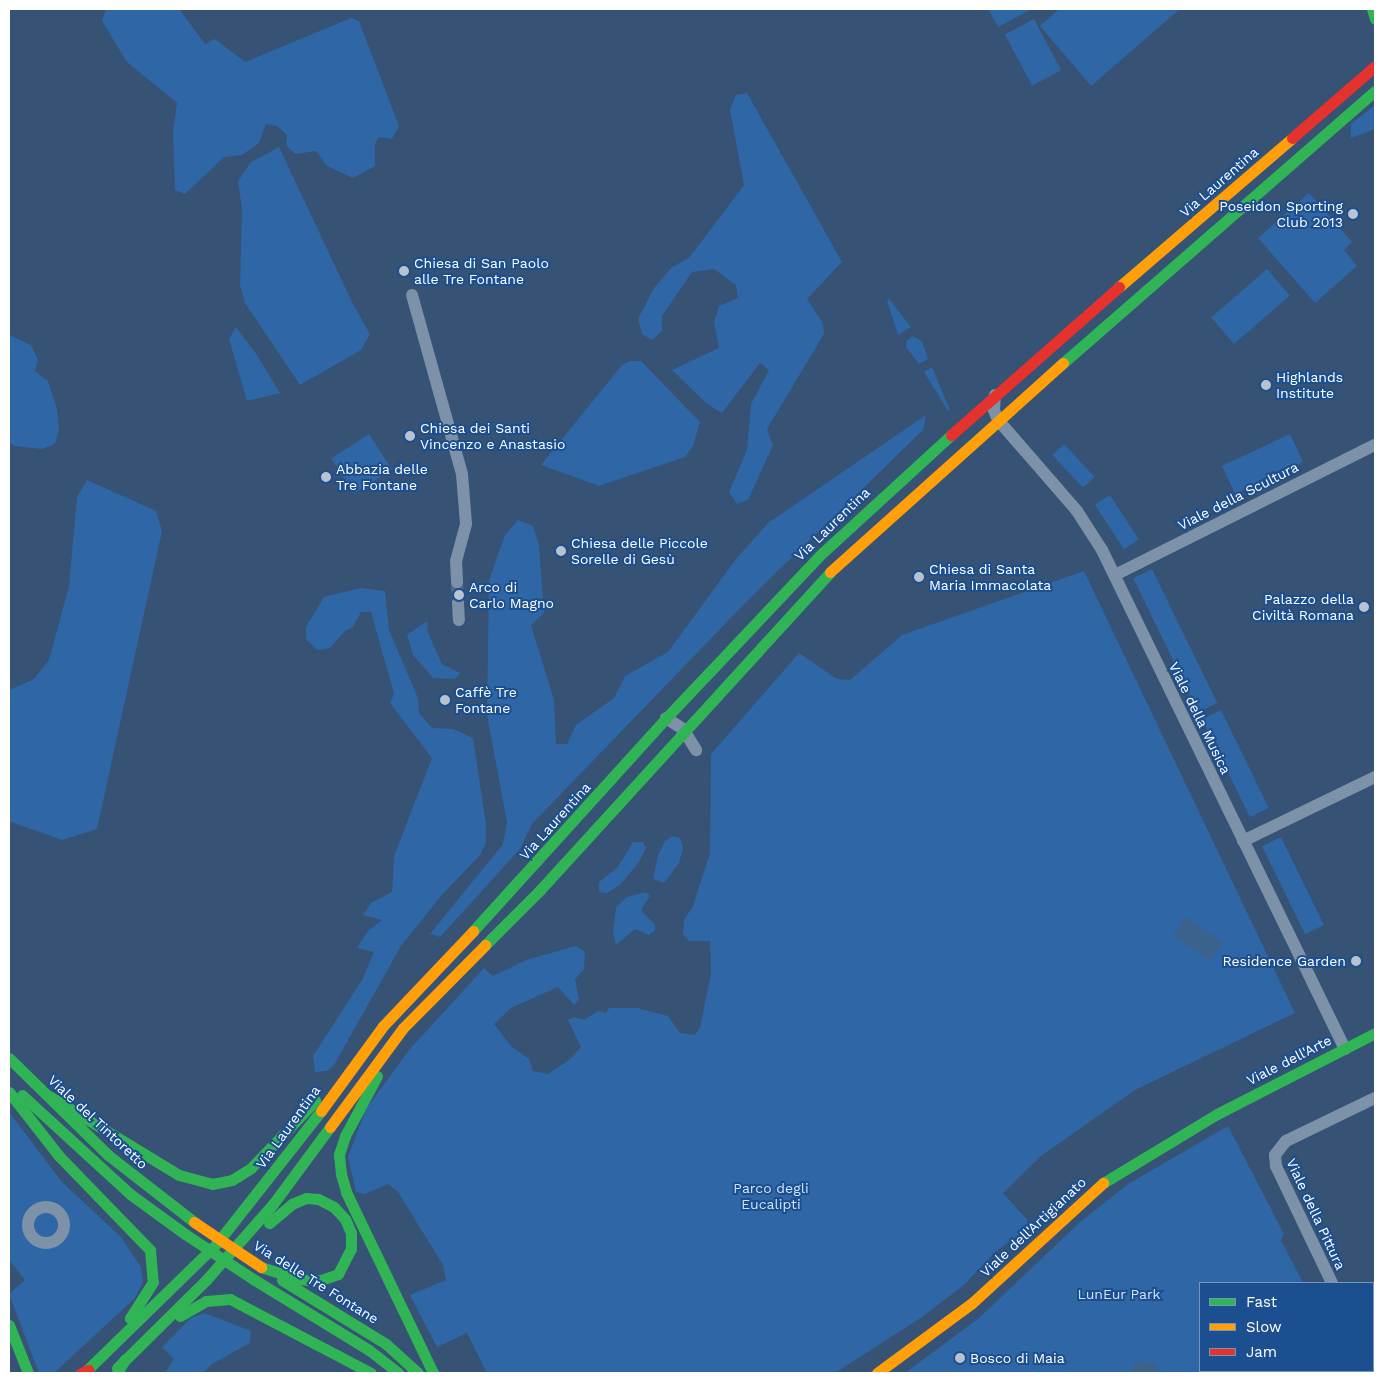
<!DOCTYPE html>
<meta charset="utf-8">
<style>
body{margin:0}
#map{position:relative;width:1384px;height:1382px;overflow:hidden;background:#365274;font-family:"Work Sans",sans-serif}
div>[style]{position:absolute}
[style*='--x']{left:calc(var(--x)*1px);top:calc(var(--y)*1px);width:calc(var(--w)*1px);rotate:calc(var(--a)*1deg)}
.green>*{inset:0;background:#2f66a5;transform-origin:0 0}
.water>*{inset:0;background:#3b618d;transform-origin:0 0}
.street-tunnel>*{height:12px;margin-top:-6px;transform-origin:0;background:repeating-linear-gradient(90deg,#546c89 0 12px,transparent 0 18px)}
.street>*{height:12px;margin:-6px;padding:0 6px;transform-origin:6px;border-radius:6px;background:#7d92a8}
.street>.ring{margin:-6px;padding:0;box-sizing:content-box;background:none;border:12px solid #7d92a8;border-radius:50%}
.fast>*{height:11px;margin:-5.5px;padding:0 5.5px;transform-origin:5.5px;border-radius:5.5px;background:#30b455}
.slow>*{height:11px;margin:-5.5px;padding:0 5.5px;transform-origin:5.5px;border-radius:5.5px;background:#ff9f0a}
.jam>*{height:11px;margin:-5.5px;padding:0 5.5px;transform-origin:5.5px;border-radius:5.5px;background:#e5322d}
.fast-bridge>*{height:11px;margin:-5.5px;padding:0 5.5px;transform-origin:5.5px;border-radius:5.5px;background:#30b455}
.slow-bridge>*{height:11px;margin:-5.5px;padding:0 5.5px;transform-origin:5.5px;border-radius:5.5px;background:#ff9f0a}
.dots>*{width:14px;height:14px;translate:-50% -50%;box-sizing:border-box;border:2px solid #1b4f8f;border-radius:50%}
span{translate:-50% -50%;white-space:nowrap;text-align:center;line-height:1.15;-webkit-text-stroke:4px #1b4f8f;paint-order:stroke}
.street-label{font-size:14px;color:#fff}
.poi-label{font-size:14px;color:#fff}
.right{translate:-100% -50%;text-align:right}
.left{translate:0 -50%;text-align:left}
.park-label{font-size:14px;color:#cfe3fa}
.frame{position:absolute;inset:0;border:10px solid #fff;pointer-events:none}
.legend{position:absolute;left:1199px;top:1282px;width:175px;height:90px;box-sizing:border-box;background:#1b4f8f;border:1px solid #7695bc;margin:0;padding:6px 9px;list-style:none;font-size:15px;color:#fff}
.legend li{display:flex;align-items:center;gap:10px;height:25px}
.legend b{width:25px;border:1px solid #7695bc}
</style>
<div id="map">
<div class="green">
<div style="clip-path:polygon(106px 9px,179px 9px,205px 44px,215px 39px,245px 62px,351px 18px,359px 21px,399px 126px,392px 139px,379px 137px,375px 144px,375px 166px,353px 178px,327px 166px,316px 151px,295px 154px,286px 145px,287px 135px,277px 126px,266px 124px,259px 143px,242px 155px,224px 157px,185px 194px,175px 190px,173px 133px,177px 103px,127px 62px,102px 21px)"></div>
<div style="clip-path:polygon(988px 9px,1032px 9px,998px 27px)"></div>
<div style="clip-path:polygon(1059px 9px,1180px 9px,1091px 86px,1040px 26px)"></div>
<div style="left:1034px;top:19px;width:58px;height:33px;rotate:62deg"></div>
<div style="clip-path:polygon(747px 93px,842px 262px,807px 299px,823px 323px,824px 334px,767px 429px,773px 445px,748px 500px,737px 504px,729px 492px,747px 450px,751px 404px,769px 370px,760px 363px,722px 413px,707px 404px,672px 370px,719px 348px,714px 322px,719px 306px,738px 298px,736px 285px,714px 269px,692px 272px,662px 316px,662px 331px,652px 340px,642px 334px,638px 319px,654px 288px,672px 267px,689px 258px,744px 185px,730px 110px,736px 95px)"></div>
<div style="clip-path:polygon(1375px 105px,1375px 129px,1351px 138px,1351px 124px)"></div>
<div style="clip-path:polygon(279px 147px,352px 302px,370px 334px,361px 350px,300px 385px,245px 303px,240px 285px,242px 210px,238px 181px,251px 162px)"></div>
<div style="clip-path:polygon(1309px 193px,1352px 242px,1344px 250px,1357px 266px,1315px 303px,1258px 238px)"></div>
<div style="left:1267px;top:269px;width:35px;height:74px;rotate:49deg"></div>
<div style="clip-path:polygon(889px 299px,911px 327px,898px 335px,887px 301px)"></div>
<div style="clip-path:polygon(236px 327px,257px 355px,280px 393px,247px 401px,229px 339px)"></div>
<div style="clip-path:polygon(9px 335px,31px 345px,38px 360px,35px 371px,48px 381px,57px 409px,59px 430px,55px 444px,42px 449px,14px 446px,9px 441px)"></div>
<div style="clip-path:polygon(913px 336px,922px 341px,928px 359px,919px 364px,906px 347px,907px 340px)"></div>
<div style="clip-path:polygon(630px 361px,641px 361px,700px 422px,693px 446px,685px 457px,599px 486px,541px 465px,622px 365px)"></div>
<div style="clip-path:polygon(932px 367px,950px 410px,948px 411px,924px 372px)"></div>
<div style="clip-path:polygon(926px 415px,923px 430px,750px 598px,532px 824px,520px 849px,440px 937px,430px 934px,503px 844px,507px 822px,487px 715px,489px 580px,505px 535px,518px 520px,533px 526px,539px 545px,544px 613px,531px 625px,554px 700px,556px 744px,567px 744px,576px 725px,614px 698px,625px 676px,668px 652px,736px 559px,768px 523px)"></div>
<div style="left:369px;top:434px;width:42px;height:45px;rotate:57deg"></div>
<div style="left:1290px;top:434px;width:31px;height:75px;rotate:65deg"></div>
<div style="left:1064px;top:444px;width:45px;height:16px;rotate:47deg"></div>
<div style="clip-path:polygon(87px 480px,156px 511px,162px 531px,97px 829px,62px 840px,9px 821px,9px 690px,34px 679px,49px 660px,69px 586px,77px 497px)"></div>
<div style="left:1110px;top:495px;width:53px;height:18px;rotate:57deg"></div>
<div style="left:1152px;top:569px;width:149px;height:21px;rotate:64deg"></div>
<div style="clip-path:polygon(1084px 571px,1295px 1013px,1135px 1090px,1041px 1156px,1003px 1193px,1032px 1225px,995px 1252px,964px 1285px,922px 1317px,835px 1373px,487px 1373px,467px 1333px,437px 1347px,410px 1295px,446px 1280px,443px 1265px,398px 1192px,388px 1184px,365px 1194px,356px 1192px,348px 1157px,366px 1109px,409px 1050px,484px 968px,493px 976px,526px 960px,576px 946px,585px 952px,584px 969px,575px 979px,579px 1000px,574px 1005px,558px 987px,511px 1008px,494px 1024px,511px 1046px,529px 1059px,533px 1071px,548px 1074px,569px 1060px,581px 1047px,568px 1020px,574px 1017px,584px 1020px,598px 1011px,606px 1013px,609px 1008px,638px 1008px,668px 1016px,680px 1033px,695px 1035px,700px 1027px,711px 974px,710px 941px,689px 941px,683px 934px,684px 920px,693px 906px,710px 853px,711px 754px,799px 653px,837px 679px,850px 680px,902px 635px)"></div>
<div style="clip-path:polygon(361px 588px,385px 591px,389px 630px,418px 698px,419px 713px,432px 728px,453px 729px,473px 738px,486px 824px,486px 842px,481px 854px,441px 896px,401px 946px,334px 1065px,327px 1071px,315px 1072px,313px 1056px,362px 980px,374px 952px,357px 948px,368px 931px,382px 920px,363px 915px,371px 903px,392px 892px,394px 856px,432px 758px,390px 703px,394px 694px,371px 612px,361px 612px,353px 627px,345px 631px,330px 648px,317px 650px,306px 639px,306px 627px,324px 597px)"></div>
<div style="clip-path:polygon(427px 621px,428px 633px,442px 664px,460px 673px,455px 679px,433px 678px,413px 655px,407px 635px)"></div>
<div style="left:1221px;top:710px;width:109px;height:21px;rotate:64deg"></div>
<div style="clip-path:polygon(673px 836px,680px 838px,683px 848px,679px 863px,664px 883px,653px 879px,658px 855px,665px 841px)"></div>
<div style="left:1281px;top:837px;width:98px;height:21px;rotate:64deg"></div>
<div style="clip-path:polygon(633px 842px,643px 842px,646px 848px,639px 862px,620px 885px,607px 893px,599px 892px,599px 882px,618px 867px)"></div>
<div style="clip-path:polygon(646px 892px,650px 896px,641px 910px,655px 925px,655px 930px,649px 935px,635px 929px,616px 945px,613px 932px,616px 907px,627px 897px)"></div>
<div style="clip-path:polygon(9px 1112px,62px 1182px,121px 1237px,141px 1267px,143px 1282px,135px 1298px,54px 1373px,39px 1373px,9px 1294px,25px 1280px,9px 1260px)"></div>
<div style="clip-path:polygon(1228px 1126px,1284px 1234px,1281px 1240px,1303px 1283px,1200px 1283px,1200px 1371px,1349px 1373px,905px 1373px,979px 1318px,1079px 1223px,1128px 1184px)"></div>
<div style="clip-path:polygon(204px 1313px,251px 1331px,250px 1343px,212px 1364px,203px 1373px,165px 1373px,174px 1359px,162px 1347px,191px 1318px)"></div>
</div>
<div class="water">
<div style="left:1185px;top:917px;width:46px;height:22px;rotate:34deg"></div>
<div style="clip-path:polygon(1136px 1361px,1158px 1363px,1156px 1373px,1131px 1372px)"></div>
</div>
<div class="street-tunnel">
<div style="--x:457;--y:582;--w:21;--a:87"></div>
</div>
<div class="street">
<div style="--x:412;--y:295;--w:186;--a:74.4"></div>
<div style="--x:462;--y:474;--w:50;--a:85.4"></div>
<div style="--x:466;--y:524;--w:38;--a:105"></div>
<div style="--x:456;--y:561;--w:21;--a:87"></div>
<div style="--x:995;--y:395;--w:15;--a:94"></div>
<div style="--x:994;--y:410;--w:11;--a:68"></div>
<div style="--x:998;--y:420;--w:121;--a:49"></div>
<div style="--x:1077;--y:511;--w:46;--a:57.3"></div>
<div style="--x:1102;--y:550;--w:555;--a:64.04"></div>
<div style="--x:1115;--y:575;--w:291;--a:-26.6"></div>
<div style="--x:458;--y:603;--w:17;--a:87"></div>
<div style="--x:666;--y:718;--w:20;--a:33"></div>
<div style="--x:683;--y:729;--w:25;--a:58"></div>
<div style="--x:1243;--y:841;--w:147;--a:-25.9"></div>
<div class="ring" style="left:28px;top:1207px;width:24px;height:24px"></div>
<div style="--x:1332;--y:1283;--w:130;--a:-115.6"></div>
<div style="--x:1276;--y:1166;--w:11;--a:-95"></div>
<div style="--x:1275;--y:1155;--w:18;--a:-52"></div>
<div style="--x:1286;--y:1141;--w:99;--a:-25.8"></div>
<div style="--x:1373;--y:1369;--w:4;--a:63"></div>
</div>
<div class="fast">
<div style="--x:1372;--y:9;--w:10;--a:73"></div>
<div style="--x:1063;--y:363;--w:414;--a:-41.1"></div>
<div style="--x:473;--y:931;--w:287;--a:-47.8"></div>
<div style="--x:666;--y:718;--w:223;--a:-46.6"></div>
<div style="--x:819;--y:556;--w:179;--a:-42.5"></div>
<div style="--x:485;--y:945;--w:78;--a:-45"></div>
<div style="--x:540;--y:890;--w:430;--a:-47.6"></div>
<div style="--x:9;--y:1058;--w:139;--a:44.4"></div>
<div style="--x:108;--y:1155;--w:109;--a:37.9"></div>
<div style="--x:377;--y:1076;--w:68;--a:118.1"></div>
<div style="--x:345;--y:1136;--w:20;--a:108"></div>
<div style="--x:339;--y:1155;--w:19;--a:84"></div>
<div style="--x:341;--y:1174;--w:19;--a:74"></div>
<div style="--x:346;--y:1192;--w:201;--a:64.3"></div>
<div style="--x:9;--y:1092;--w:81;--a:52"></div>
<div style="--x:59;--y:1156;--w:131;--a:45.9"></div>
<div style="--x:150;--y:1250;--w:32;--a:85"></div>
<div style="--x:153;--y:1282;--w:43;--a:122.6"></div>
<div style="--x:22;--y:1095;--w:147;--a:42.5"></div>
<div style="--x:130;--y:1194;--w:68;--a:36"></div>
<div style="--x:49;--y:1096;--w:152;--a:31.3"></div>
<div style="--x:179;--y:1175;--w:34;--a:15"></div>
<div style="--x:212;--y:1184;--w:20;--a:-11"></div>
<div style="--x:232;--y:1180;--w:22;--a:-32"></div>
<div style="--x:251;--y:1168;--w:93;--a:-46.3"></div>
<div style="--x:1103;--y:1183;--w:133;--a:-31.2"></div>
<div style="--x:1217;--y:1114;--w:178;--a:-27.1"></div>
<div style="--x:261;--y:1267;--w:39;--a:18"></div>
<div style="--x:298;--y:1279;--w:20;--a:6"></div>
<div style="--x:318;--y:1281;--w:21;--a:-19"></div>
<div style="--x:338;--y:1274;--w:28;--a:-63"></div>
<div style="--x:351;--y:1249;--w:16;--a:-90"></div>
<div style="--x:351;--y:1233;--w:15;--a:-113"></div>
<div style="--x:345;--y:1219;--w:16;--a:-133"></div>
<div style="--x:334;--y:1207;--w:18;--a:-153"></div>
<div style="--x:318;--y:1199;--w:12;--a:-175"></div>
<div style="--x:306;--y:1198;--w:15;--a:157"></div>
<div style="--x:292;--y:1204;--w:30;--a:140"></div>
<div style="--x:253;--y:1279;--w:136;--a:31.5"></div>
<div style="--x:369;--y:1350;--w:37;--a:38"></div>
<div style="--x:282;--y:1280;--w:122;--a:31.6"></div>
<div style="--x:386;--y:1344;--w:43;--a:42.2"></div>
<div style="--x:180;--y:1316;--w:30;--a:-30"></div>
<div style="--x:206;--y:1301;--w:24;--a:-5"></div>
<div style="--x:230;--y:1299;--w:159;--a:27.7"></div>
<div style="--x:9;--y:1325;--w:52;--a:68.4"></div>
<div style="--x:117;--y:1368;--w:125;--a:-44.7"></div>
<div style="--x:206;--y:1280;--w:101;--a:-48.6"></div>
<div style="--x:273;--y:1204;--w:96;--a:-53.5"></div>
<div style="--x:84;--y:1373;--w:186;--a:-44.3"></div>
<div style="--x:217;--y:1243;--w:168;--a:-51.8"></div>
<div style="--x:117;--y:1373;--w:16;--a:-60"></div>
</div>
<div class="slow">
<div style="--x:1119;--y:287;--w:228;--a:-40.7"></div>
<div style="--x:830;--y:572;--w:313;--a:-41.9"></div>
<div style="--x:321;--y:1111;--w:105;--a:-53.9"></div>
<div style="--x:383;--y:1026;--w:131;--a:-46.5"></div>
<div style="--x:330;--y:1127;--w:123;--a:-53.6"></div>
<div style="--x:403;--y:1028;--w:117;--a:-45.3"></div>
<div style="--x:877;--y:1373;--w:118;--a:-36.4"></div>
<div style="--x:972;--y:1303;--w:178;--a:-42.5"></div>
</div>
<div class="jam">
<div style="--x:1292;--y:138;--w:110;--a:-40.9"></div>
<div style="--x:951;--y:435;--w:224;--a:-41.4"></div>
<div style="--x:81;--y:1373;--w:8;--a:-23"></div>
</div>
<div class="fast-bridge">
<div style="--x:185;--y:1234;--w:82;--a:33.5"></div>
</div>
<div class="slow-bridge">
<div style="--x:194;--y:1222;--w:81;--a:33.9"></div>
</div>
<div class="dots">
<div style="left:1353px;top:214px;background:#b9c2ce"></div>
<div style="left:404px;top:271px;background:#b9c2ce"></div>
<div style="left:1266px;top:385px;background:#b9c2ce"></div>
<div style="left:410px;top:436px;background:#b9c2ce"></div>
<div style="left:326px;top:477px;background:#b9c2ce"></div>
<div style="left:561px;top:551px;background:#b9c2ce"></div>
<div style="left:919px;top:577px;background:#b9c2ce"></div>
<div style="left:459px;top:595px;background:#b9c2ce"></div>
<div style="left:1364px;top:607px;background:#b9c2ce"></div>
<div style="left:445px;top:700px;background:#b9c2ce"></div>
<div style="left:1356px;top:961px;background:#b9c2ce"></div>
<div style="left:960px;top:1358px;background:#b9c2ce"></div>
</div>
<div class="street-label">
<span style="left:1219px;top:182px;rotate:-41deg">Via Laurentina</span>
<span style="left:1238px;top:496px;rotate:-27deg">Viale della Scultura</span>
<span style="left:832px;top:524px;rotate:-44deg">Via Laurentina</span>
<span style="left:1200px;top:718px;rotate:64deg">Viale della Musica</span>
<span style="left:555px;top:821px;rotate:-48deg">Via Laurentina</span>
<span style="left:1289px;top:1060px;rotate:-27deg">Viale dell'Arte</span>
<span style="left:98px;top:1122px;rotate:43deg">Viale del Tintoretto</span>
<span style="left:288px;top:1127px;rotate:-54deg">Via Laurentina</span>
<span style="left:1316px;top:1214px;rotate:65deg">Viale della Pittura</span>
<span style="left:1033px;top:1227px;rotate:-43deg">Viale dell'Artigianato</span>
<span style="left:316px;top:1282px;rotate:32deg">Via delle Tre Fontane</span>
</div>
<div class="poi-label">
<span class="right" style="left:1343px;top:214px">Poseidon Sporting<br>Club 2013</span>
<span class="left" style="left:414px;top:271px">Chiesa di San Paolo<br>alle Tre Fontane</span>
<span class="left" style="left:1276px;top:385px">Highlands<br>Institute</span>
<span class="left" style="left:420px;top:436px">Chiesa dei Santi<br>Vincenzo e Anastasio</span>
<span class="left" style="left:336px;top:477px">Abbazia delle<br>Tre Fontane</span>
<span class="left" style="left:571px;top:551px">Chiesa delle Piccole<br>Sorelle di Gesù</span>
<span class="left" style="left:929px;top:577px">Chiesa di Santa<br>Maria Immacolata</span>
<span class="left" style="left:469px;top:595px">Arco di<br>Carlo Magno</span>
<span class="right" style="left:1354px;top:607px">Palazzo della<br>Civiltà Romana</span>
<span class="left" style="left:455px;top:700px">Caffè Tre<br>Fontane</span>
<span class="right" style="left:1346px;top:961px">Residence Garden</span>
<span class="left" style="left:970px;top:1358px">Bosco di Maia</span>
</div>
<div class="park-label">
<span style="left:771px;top:1196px">Parco degli<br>Eucalipti</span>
<span style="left:1119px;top:1294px">LunEur Park</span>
</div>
<div class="frame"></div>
<ul class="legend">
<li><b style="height:6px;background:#30b455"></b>Fast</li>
<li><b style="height:6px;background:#ff9f0a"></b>Slow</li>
<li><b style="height:6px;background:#e5322d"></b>Jam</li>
</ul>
</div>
